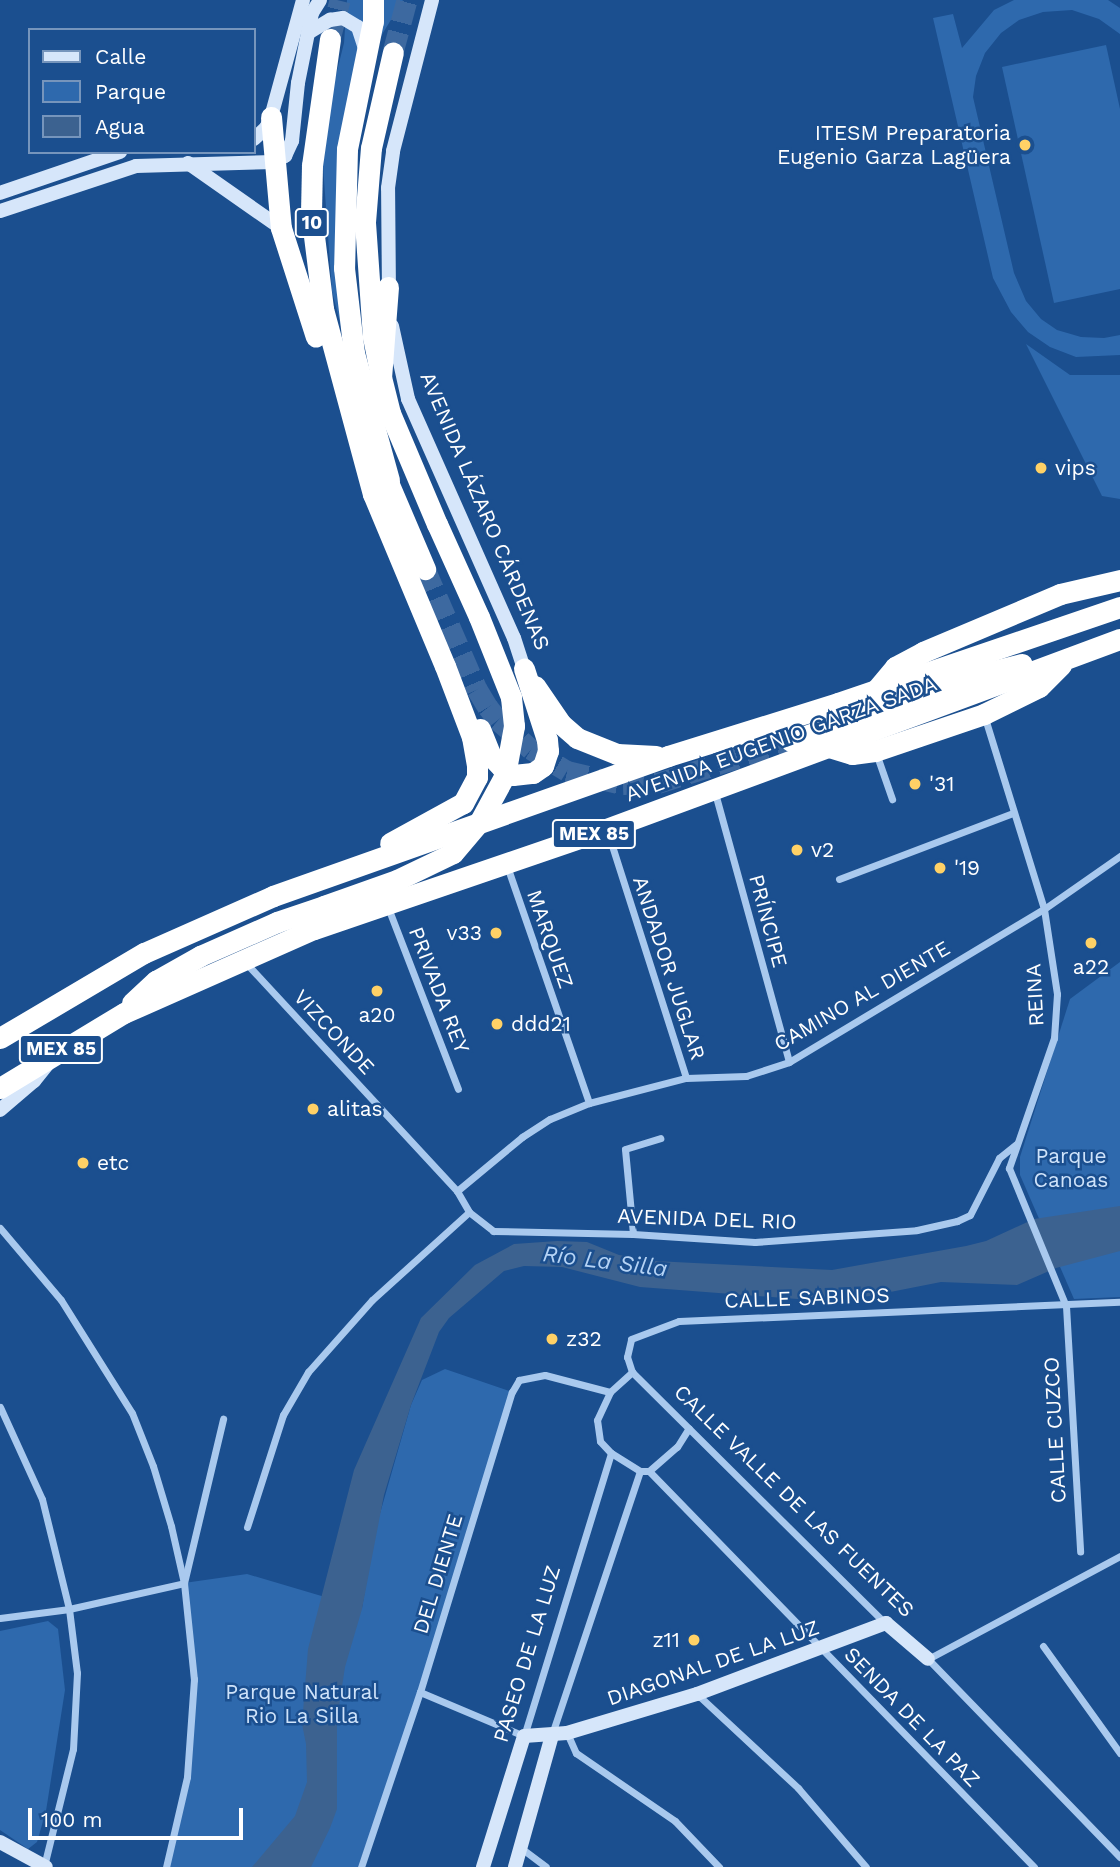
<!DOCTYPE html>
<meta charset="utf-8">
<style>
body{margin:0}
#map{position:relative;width:1120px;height:1867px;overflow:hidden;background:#1b4f8f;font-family:"Work Sans",sans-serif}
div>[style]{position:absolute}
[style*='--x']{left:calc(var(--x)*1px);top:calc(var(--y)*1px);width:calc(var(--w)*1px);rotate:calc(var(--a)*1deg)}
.green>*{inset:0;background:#2e69ad}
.water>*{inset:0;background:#3c6290}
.highway-tunnel>*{height:21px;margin-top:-10.5px;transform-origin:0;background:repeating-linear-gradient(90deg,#3d69a0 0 21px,transparent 0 31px)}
.street>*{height:7px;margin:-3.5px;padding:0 3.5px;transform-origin:3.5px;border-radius:3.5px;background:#a9c9ee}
.secondary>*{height:14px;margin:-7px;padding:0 7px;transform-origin:7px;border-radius:7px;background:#d6e6fa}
.highway>*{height:21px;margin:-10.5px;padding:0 10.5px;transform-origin:10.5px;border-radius:10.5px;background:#fff}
.highway-bridge>*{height:21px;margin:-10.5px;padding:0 10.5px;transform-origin:10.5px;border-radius:10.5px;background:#fff}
.dots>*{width:19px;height:19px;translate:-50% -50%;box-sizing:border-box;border:4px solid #1b4f8f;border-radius:50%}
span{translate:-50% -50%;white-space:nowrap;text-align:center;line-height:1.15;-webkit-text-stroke:5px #1b4f8f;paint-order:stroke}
.shield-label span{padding:2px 5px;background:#1b4f8f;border:2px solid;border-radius:5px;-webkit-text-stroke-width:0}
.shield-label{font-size:19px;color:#fff;font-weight:700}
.poi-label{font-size:21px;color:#fff}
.right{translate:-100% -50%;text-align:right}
.left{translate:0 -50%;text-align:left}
.street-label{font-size:21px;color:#fff}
.park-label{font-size:21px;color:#cfe3fa}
.water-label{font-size:23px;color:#b5d3f5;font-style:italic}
.legend{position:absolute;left:28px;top:28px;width:228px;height:126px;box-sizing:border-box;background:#1b4f8f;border:2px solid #7695bc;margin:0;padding:9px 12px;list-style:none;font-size:21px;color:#fff}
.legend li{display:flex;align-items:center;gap:14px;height:35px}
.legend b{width:35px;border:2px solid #7695bc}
.scale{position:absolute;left:28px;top:1808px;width:215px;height:32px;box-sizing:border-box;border:4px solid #fff;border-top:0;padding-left:9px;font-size:21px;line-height:24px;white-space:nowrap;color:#fff;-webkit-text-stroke:5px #1b4f8f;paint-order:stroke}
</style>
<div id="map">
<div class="green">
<div style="clip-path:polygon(347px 0,403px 0,372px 51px,350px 152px,354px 378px,332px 291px,323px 166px,333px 87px,344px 43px)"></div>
<div style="clip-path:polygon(1014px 0,1108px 0,1120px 8px,1120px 34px,1099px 19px,1072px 10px,1043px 12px,1019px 20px,1001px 33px,985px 53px,976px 76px,973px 97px,1014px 273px,1026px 301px,1041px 319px,1057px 330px,1081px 337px,1104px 338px,1120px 335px,1120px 355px,1076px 357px,1050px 347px,1028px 332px,1011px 312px,993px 278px,933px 18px,953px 14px,962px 48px,994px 10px)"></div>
<div style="clip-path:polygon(1106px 45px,1120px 109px,1120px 289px,1054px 303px,1002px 67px)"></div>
<div style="clip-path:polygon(1026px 344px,1070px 375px,1120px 375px,1120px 499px,1102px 496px)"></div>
<div style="clip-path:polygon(1120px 962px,1120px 1297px,1074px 1299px,1020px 1175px,1020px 1157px,1070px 999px)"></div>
<div style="clip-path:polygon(445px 1369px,512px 1392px,420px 1692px,358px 1867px,169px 1867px,187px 1778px,193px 1710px,184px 1583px,247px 1574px,362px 1608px,375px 1531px,411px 1405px,422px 1380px)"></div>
<div style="clip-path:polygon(48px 1621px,58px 1629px,65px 1690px,46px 1811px,37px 1842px,28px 1849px,0 1830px,0 1631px)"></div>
</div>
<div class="water">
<div style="clip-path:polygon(1120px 1206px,1120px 1251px,1056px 1268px,1017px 1285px,941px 1282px,870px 1296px,823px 1301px,640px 1287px,562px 1267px,524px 1266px,504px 1271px,449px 1318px,439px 1332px,411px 1405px,384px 1495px,362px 1609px,345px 1667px,337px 1720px,337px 1809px,330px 1828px,311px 1867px,252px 1867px,295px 1816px,307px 1782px,306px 1744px,302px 1724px,308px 1649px,354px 1470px,421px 1318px,475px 1265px,514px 1244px,557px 1241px,587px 1242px,619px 1255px,655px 1261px,832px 1270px,966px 1246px,986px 1241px,1034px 1219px)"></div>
</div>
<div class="highway-tunnel">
<div style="--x:330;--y:39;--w:40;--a:-75.6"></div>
<div style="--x:393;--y:52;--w:54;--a:-74.9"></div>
<div style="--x:425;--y:569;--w:131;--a:66.6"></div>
<div style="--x:477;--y:689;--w:21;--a:59"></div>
<div style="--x:488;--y:707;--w:16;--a:52"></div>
<div style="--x:498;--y:720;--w:44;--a:41.3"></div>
<div style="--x:531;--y:749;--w:42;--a:31.4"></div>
<div style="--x:567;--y:771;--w:57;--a:13.1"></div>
<div style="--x:623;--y:784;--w:35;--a:-2"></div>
<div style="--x:658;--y:783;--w:139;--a:-17.5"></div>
</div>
<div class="street">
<div style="--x:984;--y:715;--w:203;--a:72.8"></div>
<div style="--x:1044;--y:909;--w:86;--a:81.3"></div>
<div style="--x:1057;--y:994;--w:44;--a:93.9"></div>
<div style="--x:1054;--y:1038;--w:138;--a:109.1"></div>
<div style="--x:1009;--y:1168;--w:149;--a:67.6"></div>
<div style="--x:1066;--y:1306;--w:246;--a:86.7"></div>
<div style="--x:876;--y:753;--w:49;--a:70.8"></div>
<div style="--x:715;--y:793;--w:279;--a:74.6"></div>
<div style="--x:607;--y:830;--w:260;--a:72.3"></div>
<div style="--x:507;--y:866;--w:251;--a:70.9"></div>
<div style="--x:839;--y:879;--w:186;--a:-20.8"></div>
<div style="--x:387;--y:905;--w:197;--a:68.9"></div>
<div style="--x:245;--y:962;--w:312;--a:47.2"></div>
<div style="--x:457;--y:1191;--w:24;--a:60"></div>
<div style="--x:469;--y:1212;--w:31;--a:38"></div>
<div style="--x:493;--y:1231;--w:140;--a:1.2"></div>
<div style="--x:633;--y:1234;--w:122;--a:3.8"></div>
<div style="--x:755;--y:1242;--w:162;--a:-4.2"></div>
<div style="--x:917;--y:1230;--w:41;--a:-12.7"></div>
<div style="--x:957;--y:1221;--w:14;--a:-25"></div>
<div style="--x:970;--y:1215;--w:64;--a:-63"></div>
<div style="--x:999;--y:1158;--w:22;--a:-39"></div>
<div style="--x:457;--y:1191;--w:85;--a:-39.7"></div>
<div style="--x:522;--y:1137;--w:33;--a:-33"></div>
<div style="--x:550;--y:1119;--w:42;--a:-22.3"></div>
<div style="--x:589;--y:1103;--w:100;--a:-14.5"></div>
<div style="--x:686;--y:1078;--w:60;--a:-1.9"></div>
<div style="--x:746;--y:1076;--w:45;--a:-18"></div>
<div style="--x:789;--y:1062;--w:297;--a:-31"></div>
<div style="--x:1044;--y:909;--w:93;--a:-34.9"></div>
<div style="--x:0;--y:1228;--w:94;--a:49.7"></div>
<div style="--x:61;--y:1300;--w:133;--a:57.9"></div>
<div style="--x:132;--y:1413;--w:57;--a:68.4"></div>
<div style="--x:153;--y:1466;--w:63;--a:73.3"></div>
<div style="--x:171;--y:1526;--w:58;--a:77.2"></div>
<div style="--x:184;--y:1583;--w:97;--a:84.1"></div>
<div style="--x:194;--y:1679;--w:98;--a:94.1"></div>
<div style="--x:187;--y:1777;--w:92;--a:103.1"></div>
<div style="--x:633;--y:1234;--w:85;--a:-95.4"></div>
<div style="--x:625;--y:1149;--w:37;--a:-17"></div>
<div style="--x:632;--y:1372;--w:356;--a:44.8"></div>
<div style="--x:0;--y:1407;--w:101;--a:65.5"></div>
<div style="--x:42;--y:1499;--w:113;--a:76.2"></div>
<div style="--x:69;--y:1609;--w:64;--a:82.9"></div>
<div style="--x:77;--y:1673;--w:76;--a:93"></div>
<div style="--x:73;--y:1749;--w:121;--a:103.9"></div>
<div style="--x:649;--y:1471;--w:37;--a:-41"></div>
<div style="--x:677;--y:1447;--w:22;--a:-58"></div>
<div style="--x:247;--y:1527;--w:118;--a:-72.2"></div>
<div style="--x:283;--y:1415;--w:50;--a:-59.8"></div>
<div style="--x:308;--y:1372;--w:96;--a:-48.4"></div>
<div style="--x:372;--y:1300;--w:131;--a:-42.2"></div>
<div style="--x:1120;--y:1556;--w:218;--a:151.8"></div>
<div style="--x:928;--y:1659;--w:276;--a:45.9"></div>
<div style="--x:0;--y:1618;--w:70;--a:-7.4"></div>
<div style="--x:69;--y:1609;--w:118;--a:-12.7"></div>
<div style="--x:184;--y:1583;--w:169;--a:-76.6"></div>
<div style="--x:1043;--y:1646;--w:132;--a:54.3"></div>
<div style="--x:420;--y:1692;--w:113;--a:22.9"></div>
<div style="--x:524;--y:1736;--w:296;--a:-72.9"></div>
<div style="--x:698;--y:1695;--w:137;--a:42.9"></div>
<div style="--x:798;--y:1788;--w:104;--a:49.3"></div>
<div style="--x:567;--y:1733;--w:22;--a:66"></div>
<div style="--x:576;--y:1753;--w:120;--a:34.5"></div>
<div style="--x:675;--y:1821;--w:64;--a:46.3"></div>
<div style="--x:552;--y:1734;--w:277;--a:-71.5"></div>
<div style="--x:521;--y:1848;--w:31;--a:37"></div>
<div style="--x:361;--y:1867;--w:185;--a:-71.4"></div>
<div style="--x:420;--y:1692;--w:314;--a:-73"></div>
<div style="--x:512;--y:1392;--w:14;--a:-60"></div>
<div style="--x:519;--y:1380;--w:26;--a:-11"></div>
<div style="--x:545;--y:1375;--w:67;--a:14.7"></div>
<div style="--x:1034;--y:1867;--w:552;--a:-134.19"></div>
<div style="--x:649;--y:1471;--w:9;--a:180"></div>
<div style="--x:640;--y:1471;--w:34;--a:-148"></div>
<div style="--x:611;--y:1453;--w:16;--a:-133"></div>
<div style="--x:600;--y:1441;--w:21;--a:-98"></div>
<div style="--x:597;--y:1420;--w:31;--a:-65"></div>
<div style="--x:610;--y:1392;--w:30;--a:-42"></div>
<div style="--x:632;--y:1372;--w:16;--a:-108"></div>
<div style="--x:627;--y:1357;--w:18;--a:-77"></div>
<div style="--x:631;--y:1339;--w:51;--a:-20.6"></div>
<div style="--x:679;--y:1321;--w:441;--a:-2.5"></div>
</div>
<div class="secondary">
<div style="--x:308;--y:33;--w:26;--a:-31"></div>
<div style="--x:330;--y:20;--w:13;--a:-9"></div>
<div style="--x:343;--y:18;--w:17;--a:31"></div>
<div style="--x:358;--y:27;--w:23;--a:72"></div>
<div style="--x:254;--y:139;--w:16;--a:-43"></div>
<div style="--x:266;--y:128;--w:12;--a:-66"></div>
<div style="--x:271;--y:117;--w:121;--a:-74.7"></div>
<div style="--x:188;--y:163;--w:113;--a:35"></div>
<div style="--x:0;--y:193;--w:127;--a:-18.9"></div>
<div style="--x:0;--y:211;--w:143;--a:-18.3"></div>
<div style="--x:136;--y:166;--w:138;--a:-1.7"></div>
<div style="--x:274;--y:162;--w:13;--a:-29"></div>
<div style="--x:285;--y:156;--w:17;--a:-65"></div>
<div style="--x:292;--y:141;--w:58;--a:-84.1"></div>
<div style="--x:298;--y:83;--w:71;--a:-78.7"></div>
<div style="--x:312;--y:13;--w:15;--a:-58"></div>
<div style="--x:389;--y:295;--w:107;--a:-90.5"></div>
<div style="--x:388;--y:188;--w:37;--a:-82"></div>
<div style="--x:393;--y:151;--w:156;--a:-75.5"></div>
<div style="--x:392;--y:326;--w:75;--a:77.6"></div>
<div style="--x:408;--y:399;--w:261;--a:66.1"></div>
<div style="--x:514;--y:638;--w:33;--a:72"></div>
<div style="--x:0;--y:1110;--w:45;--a:-40.5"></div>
<div style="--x:34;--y:1081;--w:21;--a:-51"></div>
<div style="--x:0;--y:1842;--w:52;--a:28.5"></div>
<div style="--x:483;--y:1867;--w:137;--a:-72.6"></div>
<div style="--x:524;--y:1736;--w:43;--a:-4"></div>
<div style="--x:567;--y:1733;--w:136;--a:-16.7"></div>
<div style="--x:697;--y:1694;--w:202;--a:-20.6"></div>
<div style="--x:886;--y:1623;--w:55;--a:40.6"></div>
<div style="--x:515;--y:1867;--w:137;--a:-74.3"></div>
</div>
<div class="highway">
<div style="--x:373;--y:0;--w:21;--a:90"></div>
<div style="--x:373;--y:21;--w:131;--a:101.5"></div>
<div style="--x:347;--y:149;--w:119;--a:91.4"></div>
<div style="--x:344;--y:268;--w:86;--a:83.3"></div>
<div style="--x:354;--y:353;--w:132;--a:74.6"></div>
<div style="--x:330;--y:39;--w:127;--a:98.1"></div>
<div style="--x:312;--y:165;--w:47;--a:91.2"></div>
<div style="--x:311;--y:212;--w:98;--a:82.9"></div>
<div style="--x:323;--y:309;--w:192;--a:74.9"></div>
<div style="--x:373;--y:494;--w:186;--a:67.3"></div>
<div style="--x:445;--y:666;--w:76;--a:69.2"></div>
<div style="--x:472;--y:737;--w:29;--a:80"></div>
<div style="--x:477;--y:766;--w:11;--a:90"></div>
<div style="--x:477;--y:777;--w:30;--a:118"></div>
<div style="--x:463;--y:803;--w:83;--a:151.3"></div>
<div style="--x:271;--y:117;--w:111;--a:84.9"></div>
<div style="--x:281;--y:228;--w:114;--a:72.2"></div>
<div style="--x:388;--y:287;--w:90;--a:94.4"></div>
<div style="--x:381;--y:377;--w:37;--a:76"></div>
<div style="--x:390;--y:413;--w:121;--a:67.1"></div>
<div style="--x:381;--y:377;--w:41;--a:-101.3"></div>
<div style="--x:373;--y:337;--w:115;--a:-94"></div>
<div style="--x:365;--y:222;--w:74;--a:-85.4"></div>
<div style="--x:371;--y:148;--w:98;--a:-77.1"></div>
<div style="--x:382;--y:468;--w:110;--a:66.9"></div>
<div style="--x:535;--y:686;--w:46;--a:55.6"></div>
<div style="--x:561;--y:724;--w:21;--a:41"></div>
<div style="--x:577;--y:738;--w:43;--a:21.8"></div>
<div style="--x:617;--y:754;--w:39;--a:3"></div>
<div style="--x:876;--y:690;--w:30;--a:-50"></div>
<div style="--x:895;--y:667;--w:32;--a:-28"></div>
<div style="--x:923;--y:652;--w:149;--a:-22.9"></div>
<div style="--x:1060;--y:594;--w:62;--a:-13.1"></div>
<div style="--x:480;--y:729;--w:29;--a:68"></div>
<div style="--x:491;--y:756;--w:16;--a:47"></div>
<div style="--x:502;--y:768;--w:13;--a:32"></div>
<div style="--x:513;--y:775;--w:20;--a:-6"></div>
<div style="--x:533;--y:773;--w:12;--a:-35"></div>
<div style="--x:543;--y:766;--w:16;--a:-72"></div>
<div style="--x:548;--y:751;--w:11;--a:-95"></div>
<div style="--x:547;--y:740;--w:75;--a:-107.9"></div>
<div style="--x:791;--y:741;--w:207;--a:-19.2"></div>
<div style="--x:986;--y:673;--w:37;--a:-14"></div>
<div style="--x:829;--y:747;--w:24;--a:17"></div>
<div style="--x:852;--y:754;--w:23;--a:-7"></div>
<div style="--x:875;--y:751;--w:115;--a:-18.7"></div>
<div style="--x:984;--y:714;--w:61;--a:-26.1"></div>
<div style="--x:1039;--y:687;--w:31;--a:-45"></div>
<div style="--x:132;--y:1003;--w:33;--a:-43"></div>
<div style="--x:156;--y:981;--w:51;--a:-29.6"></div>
<div style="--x:200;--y:956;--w:84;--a:-23.8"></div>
<div style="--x:277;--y:922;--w:50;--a:-18.8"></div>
<div style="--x:0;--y:1038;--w:167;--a:-30.6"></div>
<div style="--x:144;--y:953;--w:141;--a:-23.8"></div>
<div style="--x:273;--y:896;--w:419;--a:-19.5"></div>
<div style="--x:668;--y:756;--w:178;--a:-17.3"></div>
<div style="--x:838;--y:703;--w:298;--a:-18.8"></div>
<div style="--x:0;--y:1088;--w:145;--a:-31.2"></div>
<div style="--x:124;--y:1013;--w:208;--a:-23.9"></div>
<div style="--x:314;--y:929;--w:309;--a:-18.9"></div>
<div style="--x:606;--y:829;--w:548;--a:-20.29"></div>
</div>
<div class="highway-bridge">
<div style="--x:324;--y:906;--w:77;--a:-19.6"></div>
<div style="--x:397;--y:880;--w:62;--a:-25.7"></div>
<div style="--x:453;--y:853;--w:42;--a:-49.8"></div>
<div style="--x:480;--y:821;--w:52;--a:-61.5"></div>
<div style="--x:505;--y:775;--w:50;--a:-79.6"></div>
<div style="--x:514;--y:726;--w:29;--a:-96"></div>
<div style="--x:511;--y:697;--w:86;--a:-111.8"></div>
<div style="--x:479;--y:617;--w:102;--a:-114.3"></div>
</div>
<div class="dots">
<div style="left:1025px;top:145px;background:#ffd166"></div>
<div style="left:1041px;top:468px;background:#ffd166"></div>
<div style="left:915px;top:784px;background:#ffd166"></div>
<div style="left:797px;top:850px;background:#ffd166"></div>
<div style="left:940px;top:868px;background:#ffd166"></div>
<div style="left:496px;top:933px;background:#ffd166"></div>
<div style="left:1091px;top:943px;background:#ffd166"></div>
<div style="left:377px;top:991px;background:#ffd166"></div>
<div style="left:497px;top:1024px;background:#ffd166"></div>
<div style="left:313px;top:1109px;background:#ffd166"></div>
<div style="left:83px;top:1163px;background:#ffd166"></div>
<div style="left:552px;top:1339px;background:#ffd166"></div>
<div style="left:694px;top:1640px;background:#ffd166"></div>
</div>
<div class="shield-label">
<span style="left:312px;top:223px">10</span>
<span style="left:594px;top:834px">MEX 85</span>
<span style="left:61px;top:1049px">MEX 85</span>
</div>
<div class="poi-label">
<span class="right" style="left:1011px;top:145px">ITESM Preparatoria<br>Eugenio Garza Lagüera</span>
<span class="left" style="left:1055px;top:468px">vips</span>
<span class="left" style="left:929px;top:784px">'31</span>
<span class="left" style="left:811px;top:850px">v2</span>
<span class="left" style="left:954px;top:868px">'19</span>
<span class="right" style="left:482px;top:933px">v33</span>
<span style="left:1091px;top:967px">a22</span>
<span style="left:377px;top:1015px">a20</span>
<span class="left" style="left:511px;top:1024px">ddd21</span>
<span class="left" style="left:327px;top:1109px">alitas</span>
<span class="left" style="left:97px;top:1163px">etc</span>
<span class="left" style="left:566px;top:1339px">z32</span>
<span class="right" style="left:680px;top:1640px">z11</span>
</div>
<div class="street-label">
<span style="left:485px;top:511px;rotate:67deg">AVENIDA LÁZARO CÁRDENAS</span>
<span style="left:781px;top:739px;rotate:-20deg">AVENIDA EUGENIO GARZA SADA</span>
<span style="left:768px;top:921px;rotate:75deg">PRÍNCIPE</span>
<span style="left:550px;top:939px;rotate:71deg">MARQUEZ</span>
<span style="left:669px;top:968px;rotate:72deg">ANDADOR JUGLAR</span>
<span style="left:439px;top:990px;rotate:69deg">PRIVADA REY</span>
<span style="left:1035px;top:995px;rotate:-93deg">REINA</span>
<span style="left:862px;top:996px;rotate:-30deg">CAMINO AL DIENTE</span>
<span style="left:334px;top:1032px;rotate:47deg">VIZCONDE</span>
<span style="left:707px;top:1219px;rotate:2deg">AVENIDA DEL RIO</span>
<span style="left:807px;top:1298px;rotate:-2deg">CALLE SABINOS</span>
<span style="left:1055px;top:1430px;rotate:-93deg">CALLE CUZCO</span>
<span style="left:794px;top:1501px;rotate:44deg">CALLE VALLE DE LAS FUENTES</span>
<span style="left:438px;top:1574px;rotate:-73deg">DEL DIENTE</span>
<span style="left:527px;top:1654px;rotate:-73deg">PASEO DE LA LUZ</span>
<span style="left:713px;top:1663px;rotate:-19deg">DIAGONAL DE LA LUZ</span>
<span style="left:912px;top:1717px;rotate:46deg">SENDA DE LA PAZ</span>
</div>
<div class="park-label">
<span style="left:1071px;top:1168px">Parque<br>Canoas</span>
<span style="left:302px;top:1704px">Parque Natural<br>Rio La Silla</span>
</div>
<div class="water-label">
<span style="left:605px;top:1262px;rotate:7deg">Río La Silla</span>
</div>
<ul class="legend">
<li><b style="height:9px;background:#d6e6fa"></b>Calle</li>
<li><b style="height:19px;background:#2e69ad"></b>Parque</li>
<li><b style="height:19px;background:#3c6290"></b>Agua</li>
</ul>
<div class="scale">100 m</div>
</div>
